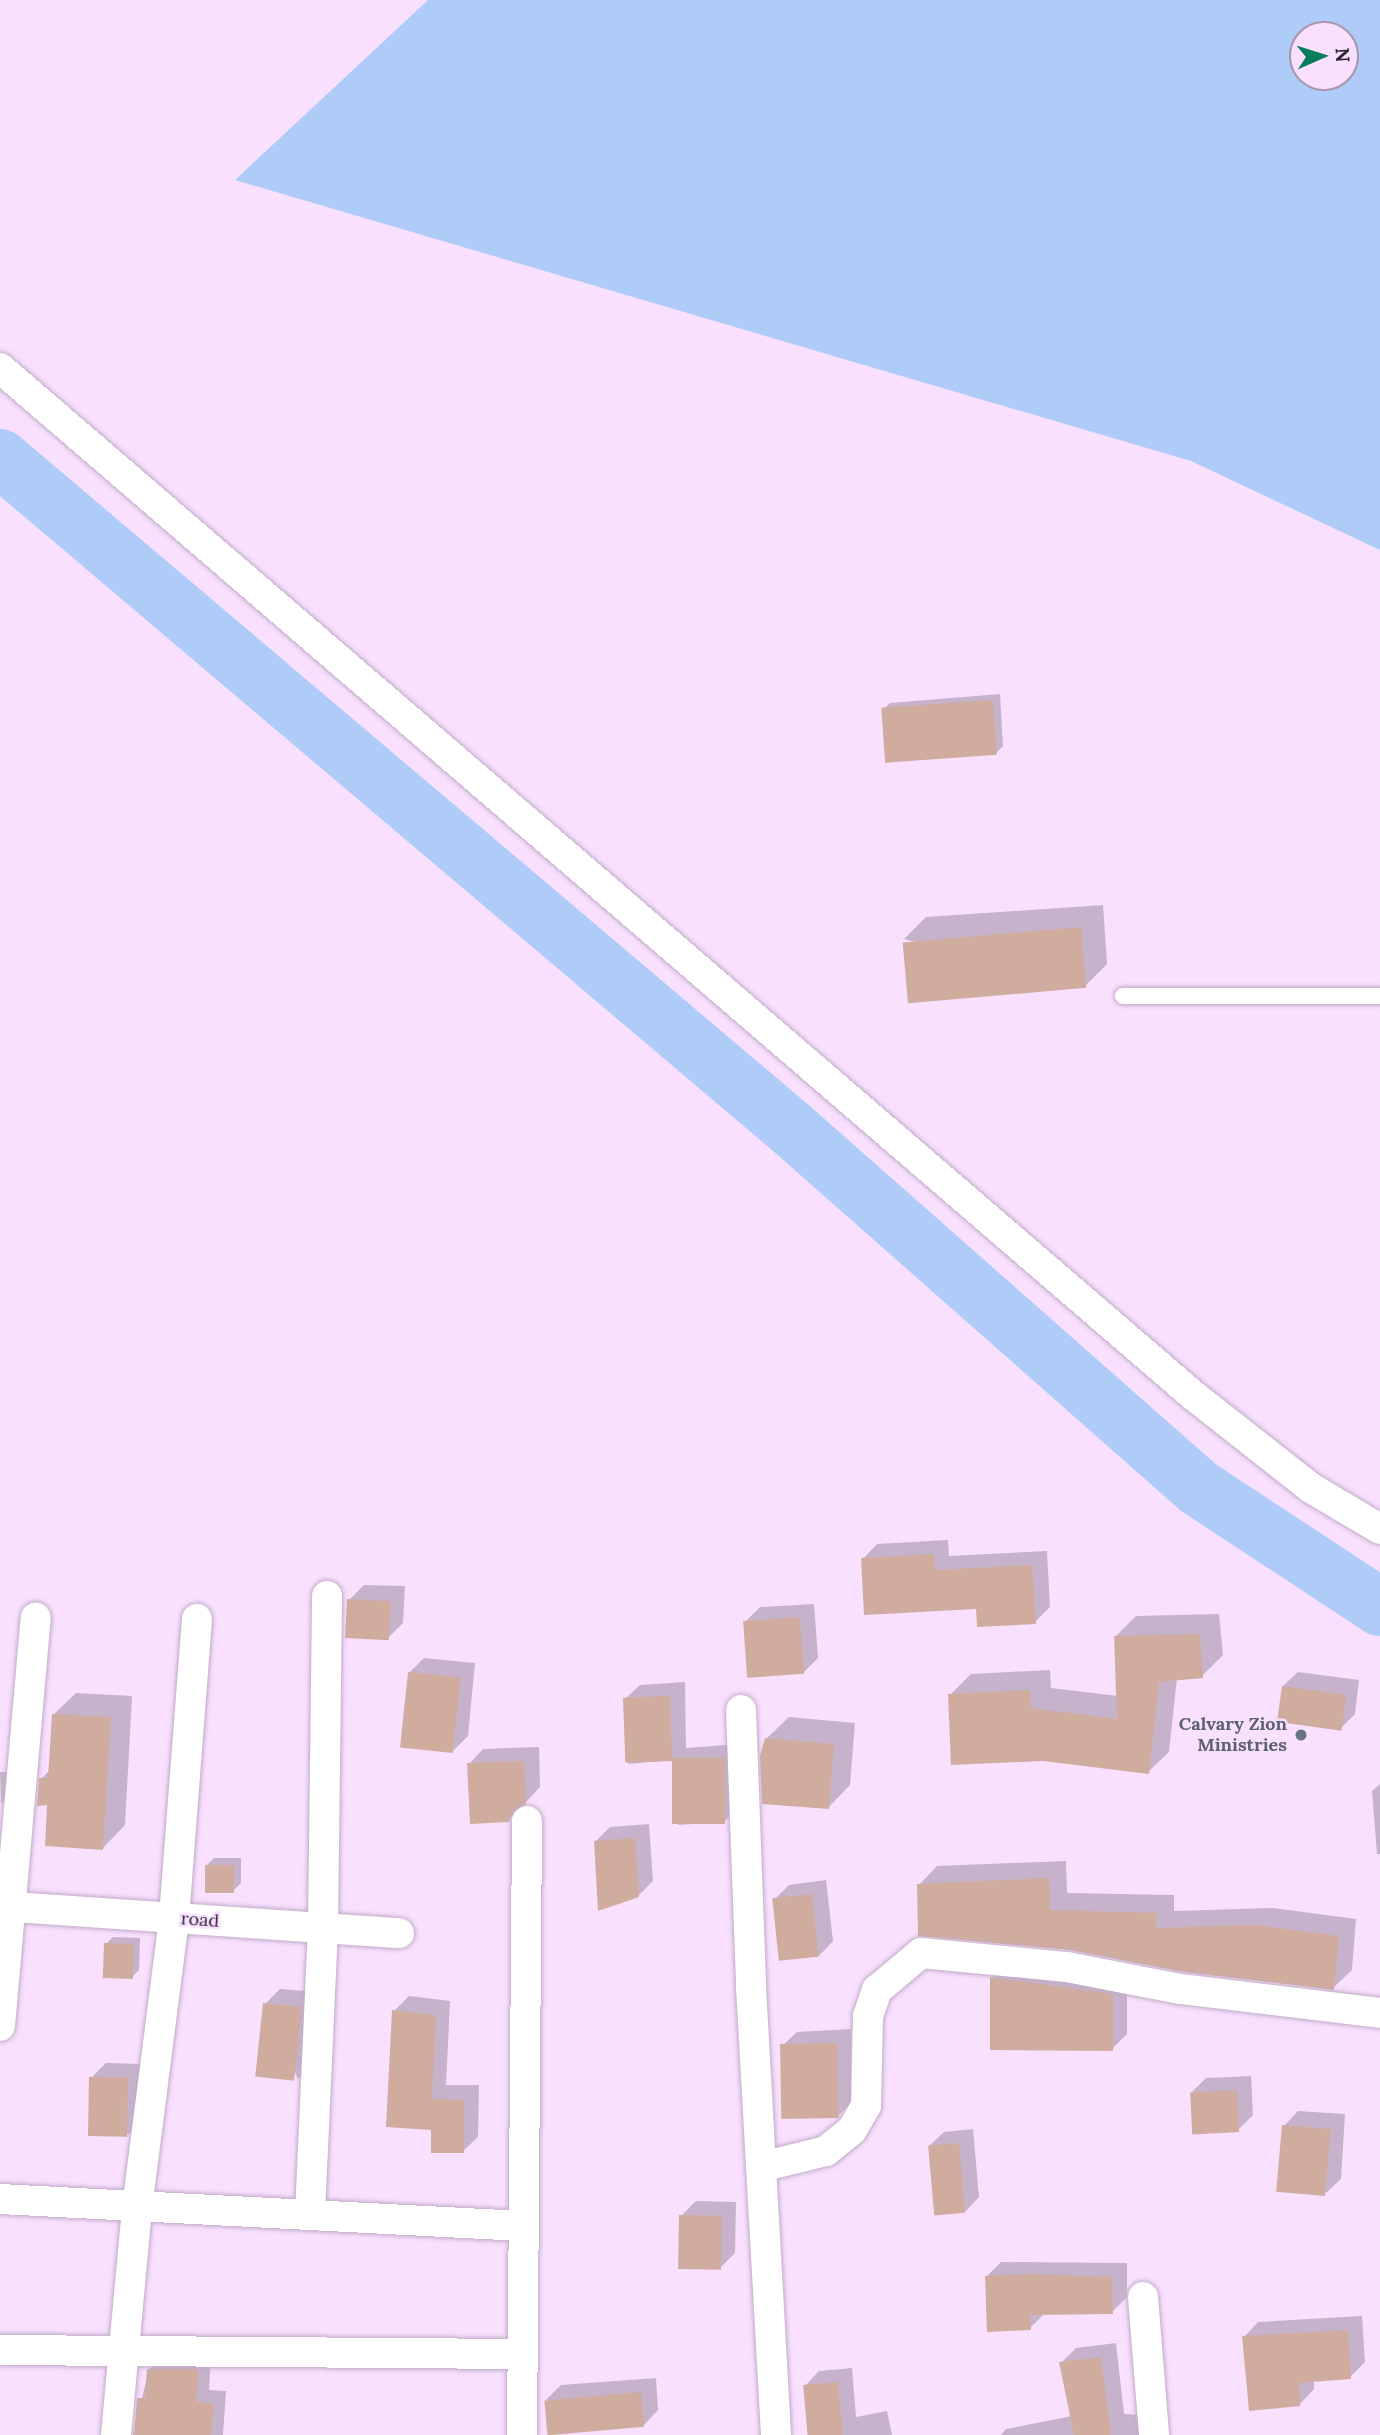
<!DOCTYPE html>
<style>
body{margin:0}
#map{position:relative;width:1380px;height:2435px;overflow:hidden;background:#f8e0fe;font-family:Lora,serif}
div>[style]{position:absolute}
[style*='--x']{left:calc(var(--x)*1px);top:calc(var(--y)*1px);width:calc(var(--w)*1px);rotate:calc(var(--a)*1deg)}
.water>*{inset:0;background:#afcbf7}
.shadow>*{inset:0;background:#0003}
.river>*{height:58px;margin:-29px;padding:0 29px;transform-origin:29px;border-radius:29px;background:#afcbf7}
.building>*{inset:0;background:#d0ac9f;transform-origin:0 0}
.roads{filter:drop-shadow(0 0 2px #c2abc7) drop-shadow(0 0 2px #c2abc7)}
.lane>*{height:16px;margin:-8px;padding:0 8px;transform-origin:8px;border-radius:8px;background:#fff}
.street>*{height:30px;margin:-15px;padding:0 15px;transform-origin:15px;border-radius:15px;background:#fff}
.dots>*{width:19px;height:19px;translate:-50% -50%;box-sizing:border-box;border:4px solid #f8e0fe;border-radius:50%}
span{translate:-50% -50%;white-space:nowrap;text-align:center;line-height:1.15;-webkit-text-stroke:5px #f8e0fe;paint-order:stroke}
.worship-label{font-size:18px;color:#5b616d;font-weight:700}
.right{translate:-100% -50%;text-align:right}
.street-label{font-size:18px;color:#2f2631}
.north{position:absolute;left:1289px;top:21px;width:70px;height:70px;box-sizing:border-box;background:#f8e0fe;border:2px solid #a896ac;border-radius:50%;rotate:87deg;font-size:19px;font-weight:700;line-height:28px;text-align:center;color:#2f2631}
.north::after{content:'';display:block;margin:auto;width:24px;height:32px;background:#067e5c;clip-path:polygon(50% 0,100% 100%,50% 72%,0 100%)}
</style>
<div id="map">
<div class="water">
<div style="clip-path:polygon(evenodd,428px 0,1380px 0,1380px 550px,1191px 461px,235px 180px,428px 0,1303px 35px,1345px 35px,1345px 77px,1303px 77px,1303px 35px)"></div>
</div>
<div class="shadow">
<div style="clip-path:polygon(1000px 694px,1003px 746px,996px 753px,883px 710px,890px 703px)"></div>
<div style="clip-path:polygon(1103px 905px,1107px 964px,1085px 986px,904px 939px,926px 917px)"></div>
<div style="clip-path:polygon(948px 1540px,949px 1556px,1047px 1551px,1050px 1607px,1035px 1622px,977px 1607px,863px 1559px,877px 1544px)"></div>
<div style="clip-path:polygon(364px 1585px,405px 1586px,403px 1623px,388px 1638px,349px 1600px)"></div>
<div style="clip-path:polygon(814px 1604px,818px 1658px,803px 1673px,745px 1622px,760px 1607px)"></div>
<div style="clip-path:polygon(1219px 1614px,1223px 1655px,1202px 1676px,1177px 1678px,1169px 1752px,1148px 1772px,950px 1695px,971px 1674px,1050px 1670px,1051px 1688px,1118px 1696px,1116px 1636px,1136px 1616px)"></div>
<div style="clip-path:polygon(424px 1658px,475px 1663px,468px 1736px,453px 1751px,409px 1673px)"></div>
<div style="clip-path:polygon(1298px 1672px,1359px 1680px,1355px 1714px,1340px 1729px,1283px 1686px)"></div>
<div style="clip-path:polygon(685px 1682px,686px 1748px,739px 1744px,739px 1807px,724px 1822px,678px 1825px,674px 1760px,628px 1764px,625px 1699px,640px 1685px)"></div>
<div style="clip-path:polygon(76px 1693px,132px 1696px,125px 1825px,103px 1848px,49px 1804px,41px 1779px,51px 1769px,53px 1715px)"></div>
<div style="clip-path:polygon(789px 1717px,855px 1723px,850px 1785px,828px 1808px,766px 1739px)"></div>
<div style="clip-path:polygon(539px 1747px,540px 1787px,509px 1820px,469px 1764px,483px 1749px)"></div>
<div style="clip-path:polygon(0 1772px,10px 1772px,8px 1797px,1px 1804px)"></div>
<div style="clip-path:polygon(1380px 1784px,1380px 1854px,1377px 1854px,1372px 1791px)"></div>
<div style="clip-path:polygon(649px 1824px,653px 1881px,638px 1896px,595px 1842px,610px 1827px)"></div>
<div style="clip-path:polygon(214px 1858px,241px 1858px,241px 1883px,234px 1890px,207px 1865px)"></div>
<div style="clip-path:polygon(1066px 1861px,1067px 1893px,1174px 1895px,1174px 1911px,1273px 1908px,1356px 1919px,1352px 1970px,1333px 1988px,1069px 1948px,919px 1885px,937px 1866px)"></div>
<div style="clip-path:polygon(826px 1880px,833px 1941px,819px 1956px,774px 1900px,789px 1885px)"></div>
<div style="clip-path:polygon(113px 1937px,140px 1938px,139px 1970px,132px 1977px,106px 1944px)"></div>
<div style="clip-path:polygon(1007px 1963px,1127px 1979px,1127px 2034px,1112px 2049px,992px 1978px)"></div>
<div style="clip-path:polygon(280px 1989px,316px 1992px,313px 2064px,298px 2079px,265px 2004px)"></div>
<div style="clip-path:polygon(409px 1996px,450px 2001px,446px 2085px,479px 2085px,478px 2137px,463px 2151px,433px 2128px,394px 2011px)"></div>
<div style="clip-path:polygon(851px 2029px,851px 2103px,836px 2118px,782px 2046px,797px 2032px)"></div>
<div style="clip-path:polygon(106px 2063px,142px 2064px,142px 2120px,128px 2135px,91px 2078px)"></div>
<div style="clip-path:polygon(1251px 2076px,1253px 2115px,1238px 2130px,1192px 2092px,1206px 2078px)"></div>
<div style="clip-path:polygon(1298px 2111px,1345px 2114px,1341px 2179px,1326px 2193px,1284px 2126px)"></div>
<div style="clip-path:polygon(973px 2129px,979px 2197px,965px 2212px,929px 2146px,944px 2132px)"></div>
<div style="clip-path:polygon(696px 2201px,736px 2202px,735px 2253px,720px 2268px,681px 2216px)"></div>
<div style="clip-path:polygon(1001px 2262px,1127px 2263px,1127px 2297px,1112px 2312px,1045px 2313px,1030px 2328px,986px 2277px)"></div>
<div style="clip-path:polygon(1362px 2316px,1365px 2362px,1350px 2377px,1314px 2380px,1314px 2389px,1300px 2404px,1244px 2337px,1258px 2322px)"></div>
<div style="clip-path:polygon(1116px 2343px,1124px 2414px,1141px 2415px,1142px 2435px,1001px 2435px,1006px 2429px,1072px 2416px,1061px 2363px,1076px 2348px)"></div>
<div style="clip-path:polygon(162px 2356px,211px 2357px,209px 2390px,226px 2391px,223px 2435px,133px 2435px,149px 2369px)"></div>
<div style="clip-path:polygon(852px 2368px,856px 2417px,887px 2411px,892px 2435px,813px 2435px,805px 2386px,819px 2371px)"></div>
<div style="clip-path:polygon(656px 2378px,658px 2410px,644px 2425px,546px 2400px,561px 2385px)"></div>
</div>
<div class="river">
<div style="--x:0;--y:458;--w:1038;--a:40.27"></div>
<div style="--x:792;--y:1129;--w:543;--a:41.41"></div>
<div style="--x:1199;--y:1488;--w:217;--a:33.3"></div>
</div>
<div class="building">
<div style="left:993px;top:700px;width:55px;height:112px;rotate:86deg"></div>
<div style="left:1081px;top:927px;width:61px;height:179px;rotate:85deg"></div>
<div style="clip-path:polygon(934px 1554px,935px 1570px,1032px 1565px,1036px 1624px,977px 1627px,976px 1609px,864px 1615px,861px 1558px)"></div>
<div style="left:347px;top:1599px;width:44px;height:39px;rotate:3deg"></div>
<div style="left:800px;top:1617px;width:57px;height:57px;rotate:86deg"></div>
<div style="clip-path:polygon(1200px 1634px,1203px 1678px,1159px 1682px,1149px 1774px,1043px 1761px,951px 1765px,948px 1694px,1030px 1690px,1031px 1708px,1117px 1719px,1114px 1636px)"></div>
<div style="left:408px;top:1672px;width:53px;height:76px;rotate:6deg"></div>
<div style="left:1282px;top:1686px;width:65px;height:36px;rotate:8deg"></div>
<div style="left:670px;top:1696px;width:65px;height:47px;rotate:88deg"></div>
<div style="clip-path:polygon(52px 1714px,111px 1717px,103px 1850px,45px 1846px,47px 1805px,37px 1806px,39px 1778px,48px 1778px)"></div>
<div style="clip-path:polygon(765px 1738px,834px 1744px,829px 1809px,762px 1804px,760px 1756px)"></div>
<div style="left:725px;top:1758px;width:66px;height:53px;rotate:90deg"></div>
<div style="clip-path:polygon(524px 1761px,526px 1804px,512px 1812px,509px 1822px,470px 1824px,467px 1763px)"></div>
<div style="clip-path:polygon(635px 1838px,639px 1897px,598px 1911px,594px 1841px)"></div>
<div style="left:205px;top:1865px;width:29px;height:28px"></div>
<div style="clip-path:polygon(1049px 1878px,1050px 1910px,1157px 1913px,1156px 1928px,1254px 1925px,1339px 1936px,1334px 1990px,1183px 1972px,1069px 1950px,918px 1936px,917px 1884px)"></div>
<div style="left:812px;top:1894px;width:63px;height:40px;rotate:84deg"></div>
<div style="left:104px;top:1943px;width:30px;height:35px;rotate:2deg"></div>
<div style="clip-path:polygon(990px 1977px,1113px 1994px,1113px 2051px,990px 2050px)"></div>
<div style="left:263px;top:2003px;width:39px;height:74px;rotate:6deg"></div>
<div style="clip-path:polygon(392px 2010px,436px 2015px,432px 2099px,464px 2100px,464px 2153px,431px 2153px,431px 2130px,386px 2127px)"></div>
<div style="left:837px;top:2043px;width:75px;height:57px;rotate:89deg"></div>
<div style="left:89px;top:2077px;width:39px;height:59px;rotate:1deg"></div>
<div style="left:1237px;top:2090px;width:42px;height:47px;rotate:87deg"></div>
<div style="left:1282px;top:2125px;width:49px;height:67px;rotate:5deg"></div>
<div style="left:959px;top:2143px;width:70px;height:31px;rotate:85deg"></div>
<div style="left:679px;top:2215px;width:43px;height:54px;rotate:1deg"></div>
<div style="clip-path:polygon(1028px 2274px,1112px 2277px,1113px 2314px,1030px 2315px,1031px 2330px,987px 2332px,985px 2276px)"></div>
<div style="clip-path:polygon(1348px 2330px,1351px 2379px,1299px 2383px,1300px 2406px,1249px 2411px,1242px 2336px)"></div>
<div style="clip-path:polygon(1101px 2357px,1111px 2435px,1074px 2435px,1059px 2362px)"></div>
<div style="clip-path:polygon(147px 2369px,199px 2369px,196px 2402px,214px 2404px,211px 2435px,134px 2435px,137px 2398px,145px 2398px)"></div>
<div style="left:838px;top:2382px;width:53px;height:35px;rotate:85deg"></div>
<div style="left:641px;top:2392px;width:35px;height:97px;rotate:85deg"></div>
</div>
<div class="roads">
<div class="lane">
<div style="--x:1123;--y:996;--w:257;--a:0"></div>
</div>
<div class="street">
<div style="--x:0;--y:368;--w:1576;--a:40.73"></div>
<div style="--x:1194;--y:1396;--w:149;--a:38.2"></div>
<div style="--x:1311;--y:1488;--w:80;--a:30.7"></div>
<div style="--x:741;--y:1710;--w:277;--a:87.9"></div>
<div style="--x:751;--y:1987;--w:449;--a:86.8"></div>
<div style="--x:0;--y:1906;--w:400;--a:3.9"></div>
<div style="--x:0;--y:2026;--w:410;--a:-85"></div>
<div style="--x:761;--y:2167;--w:67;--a:-13.8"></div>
<div style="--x:826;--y:2151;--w:33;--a:-39"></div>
<div style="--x:852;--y:2130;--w:28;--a:-60"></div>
<div style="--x:866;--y:2106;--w:90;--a:-88.7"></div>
<div style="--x:868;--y:2016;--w:28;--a:-71"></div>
<div style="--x:877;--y:1990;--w:57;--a:-40.1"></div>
<div style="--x:921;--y:1953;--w:147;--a:5.5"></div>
<div style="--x:1067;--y:1967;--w:115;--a:11"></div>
<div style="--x:1180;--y:1989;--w:201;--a:6.8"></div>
<div style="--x:0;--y:2199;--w:523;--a:2.96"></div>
<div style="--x:310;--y:2214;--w:285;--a:-87.4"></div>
<div style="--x:323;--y:1929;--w:333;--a:-89.3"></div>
<div style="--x:1143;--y:2297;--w:138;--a:85.4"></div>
<div style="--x:0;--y:2350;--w:522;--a:0.44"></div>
<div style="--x:116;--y:2435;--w:228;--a:-84.7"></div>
<div style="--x:137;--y:2208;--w:292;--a:-82.7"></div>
<div style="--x:174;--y:1918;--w:300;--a:-85.6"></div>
<div style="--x:522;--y:2435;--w:614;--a:-89.53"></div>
</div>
</div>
<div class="dots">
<div style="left:1301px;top:1735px;background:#6b7280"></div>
</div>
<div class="worship-label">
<span class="right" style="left:1287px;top:1735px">Calvary Zion<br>Ministries</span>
</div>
<div class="street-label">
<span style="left:200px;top:1920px;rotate:4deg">road</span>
</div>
<div class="north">N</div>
</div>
